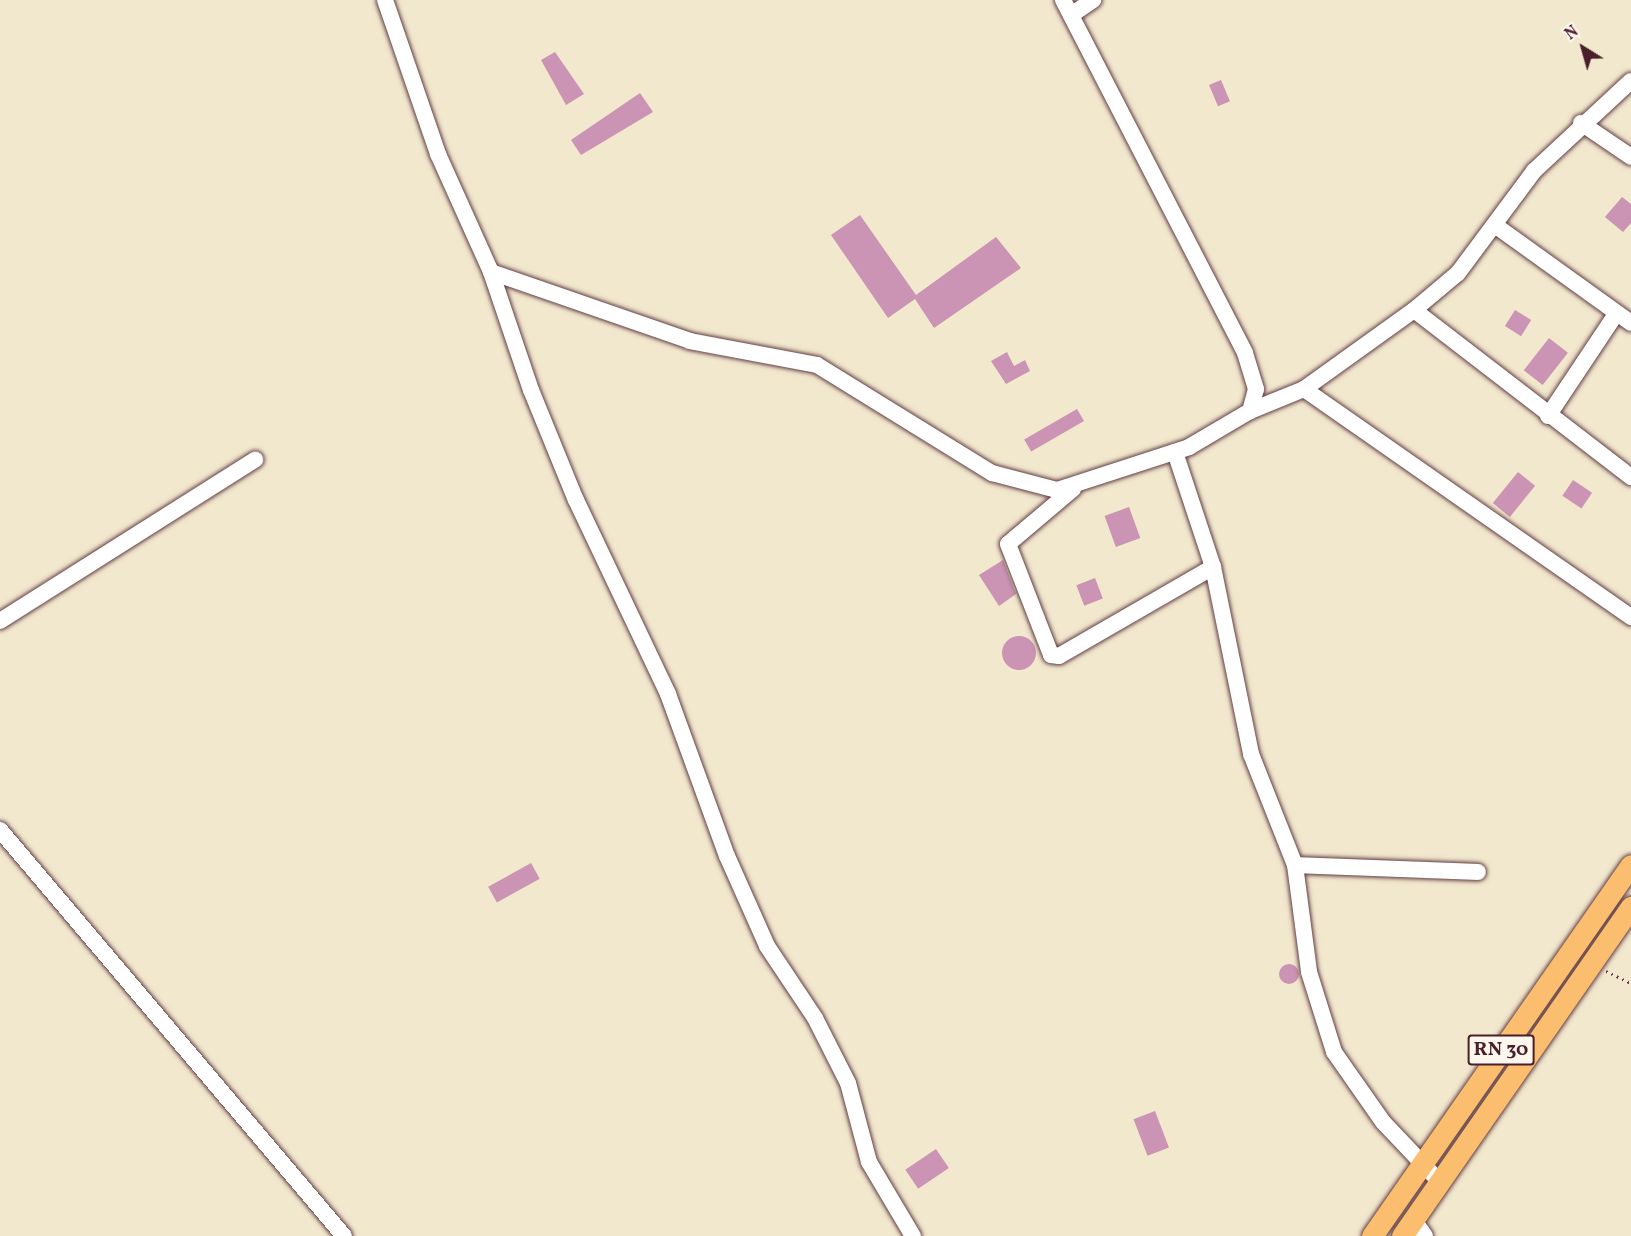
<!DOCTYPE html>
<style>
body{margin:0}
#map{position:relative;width:1631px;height:1236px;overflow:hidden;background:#f2e8ce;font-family:Vollkorn,serif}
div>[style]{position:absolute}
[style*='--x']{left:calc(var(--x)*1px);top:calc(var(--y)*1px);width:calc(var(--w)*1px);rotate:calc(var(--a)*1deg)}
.building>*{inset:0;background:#cb93b4;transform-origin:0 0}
.round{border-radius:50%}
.path>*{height:3px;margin-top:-1.5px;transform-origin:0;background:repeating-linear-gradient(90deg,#633d43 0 1.5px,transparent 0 6px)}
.roads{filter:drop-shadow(0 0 2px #633d43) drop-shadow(0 0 2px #633d43)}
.minor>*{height:16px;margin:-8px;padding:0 8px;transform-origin:8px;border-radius:8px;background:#fff}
.major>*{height:21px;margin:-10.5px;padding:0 10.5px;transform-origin:10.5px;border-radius:10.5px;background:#fbbe6e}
span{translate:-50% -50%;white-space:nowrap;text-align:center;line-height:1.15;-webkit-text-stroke:5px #fbf7ec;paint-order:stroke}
.shield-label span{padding:2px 4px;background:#fbf7ec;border:2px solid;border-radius:4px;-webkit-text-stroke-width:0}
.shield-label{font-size:20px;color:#4a1f2b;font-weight:700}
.north{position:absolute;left:1553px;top:18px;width:60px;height:60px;-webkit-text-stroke:4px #fbf7ec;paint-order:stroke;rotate:323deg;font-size:16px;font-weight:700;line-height:24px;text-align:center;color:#4a1f2b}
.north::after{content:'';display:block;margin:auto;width:21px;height:27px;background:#4a1f2b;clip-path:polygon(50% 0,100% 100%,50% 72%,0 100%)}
</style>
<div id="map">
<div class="building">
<div style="clip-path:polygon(555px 52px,584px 94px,566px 105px,541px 60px)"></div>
<div style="left:1221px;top:80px;width:23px;height:13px;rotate:67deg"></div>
<div style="clip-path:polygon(640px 93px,653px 112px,581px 155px,571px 140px)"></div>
<div style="clip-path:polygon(1622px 197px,1631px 204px,1631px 223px,1623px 232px,1605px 217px)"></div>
<div style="clip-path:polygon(860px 215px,916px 295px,996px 237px,1021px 268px,934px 328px,915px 299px,888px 318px,831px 235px)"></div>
<div style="left:1515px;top:310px;width:19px;height:19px;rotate:32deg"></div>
<div style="left:1549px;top:338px;width:24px;height:41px;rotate:38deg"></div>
<div style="clip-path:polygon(1007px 352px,1014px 366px,1025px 360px,1030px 371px,1006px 384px,991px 361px)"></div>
<div style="left:1077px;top:409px;width:14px;height:61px;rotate:60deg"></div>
<div style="left:1518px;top:472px;width:22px;height:40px;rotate:39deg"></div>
<div style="left:1573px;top:480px;width:23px;height:19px;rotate:34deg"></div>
<div style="left:1129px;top:507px;width:33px;height:26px;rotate:70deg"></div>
<div style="clip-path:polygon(1003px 560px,1016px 594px,999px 606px,979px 575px)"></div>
<div style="left:1095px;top:578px;width:22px;height:20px;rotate:69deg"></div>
<div class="round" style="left:1002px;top:636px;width:34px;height:34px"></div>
<div style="left:531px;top:863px;width:18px;height:49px;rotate:61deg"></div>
<div class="round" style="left:1279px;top:964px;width:20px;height:20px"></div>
<div style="left:1155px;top:1111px;width:39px;height:23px;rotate:69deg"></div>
<div style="left:936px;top:1149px;width:23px;height:37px;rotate:56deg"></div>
</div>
<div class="path">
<div style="--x:1606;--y:971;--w:28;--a:26"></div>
</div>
<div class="roads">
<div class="minor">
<div style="--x:385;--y:0;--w:163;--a:71"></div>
<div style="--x:438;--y:154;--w:129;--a:65.8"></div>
<div style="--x:491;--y:272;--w:125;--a:71.3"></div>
<div style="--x:531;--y:390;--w:119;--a:67.8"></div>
<div style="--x:576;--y:500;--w:215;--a:64.6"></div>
<div style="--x:668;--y:694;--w:172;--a:70"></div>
<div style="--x:727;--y:856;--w:98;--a:66"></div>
<div style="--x:767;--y:946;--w:87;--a:56.3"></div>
<div style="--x:815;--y:1018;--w:73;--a:63.1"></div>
<div style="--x:848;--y:1083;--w:82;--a:75.1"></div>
<div style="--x:869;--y:1162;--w:86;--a:59.3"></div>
<div style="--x:1063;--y:0;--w:397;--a:62.7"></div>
<div style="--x:1245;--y:353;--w:38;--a:73"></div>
<div style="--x:1256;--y:389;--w:23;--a:105"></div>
<div style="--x:1071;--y:15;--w:27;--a:-34"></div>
<div style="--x:1581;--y:123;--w:60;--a:34.2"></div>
<div style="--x:1496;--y:226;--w:166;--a:35.7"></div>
<div style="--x:491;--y:272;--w:211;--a:19.1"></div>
<div style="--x:690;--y:341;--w:129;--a:10.7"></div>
<div style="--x:817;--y:365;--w:206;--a:31.7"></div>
<div style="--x:992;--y:473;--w:67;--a:14.7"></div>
<div style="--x:1057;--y:490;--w:139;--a:-18"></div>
<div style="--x:1189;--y:447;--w:71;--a:-30.5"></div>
<div style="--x:1250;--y:411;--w:58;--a:-22.2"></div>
<div style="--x:1304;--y:389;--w:135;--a:-35.7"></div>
<div style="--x:1414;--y:310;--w:57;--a:-40.1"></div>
<div style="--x:1458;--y:273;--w:127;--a:-53.3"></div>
<div style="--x:1534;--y:171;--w:132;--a:-42.9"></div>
<div style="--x:1414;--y:310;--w:274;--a:37.6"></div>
<div style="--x:1304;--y:389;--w:399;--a:34.9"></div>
<div style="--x:1548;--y:416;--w:123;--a:-56.3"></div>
<div style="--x:1175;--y:452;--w:121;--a:71.7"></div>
<div style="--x:1213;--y:567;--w:191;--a:78.5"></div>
<div style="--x:1251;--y:754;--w:119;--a:68.4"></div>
<div style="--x:1295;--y:865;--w:108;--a:82.5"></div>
<div style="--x:1309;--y:972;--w:84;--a:72.6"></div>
<div style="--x:1334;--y:1052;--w:85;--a:55"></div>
<div style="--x:1383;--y:1122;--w:81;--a:46.5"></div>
<div style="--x:1073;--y:489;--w:85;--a:139.8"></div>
<div style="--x:1008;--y:544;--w:119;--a:68.8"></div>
<div style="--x:1051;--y:655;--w:8;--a:7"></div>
<div style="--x:1059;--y:656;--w:178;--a:-30"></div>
<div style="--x:0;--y:621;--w:302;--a:-32.3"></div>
<div style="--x:0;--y:830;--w:532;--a:49.73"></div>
<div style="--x:1295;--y:865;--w:183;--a:2.2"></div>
<div style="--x:1413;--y:1219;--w:21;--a:55"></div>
</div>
<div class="major">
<div style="--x:1372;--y:1236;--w:452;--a:-55.1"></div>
<div style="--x:1402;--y:1236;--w:401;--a:-55.2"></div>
</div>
</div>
<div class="shield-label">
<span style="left:1501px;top:1050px">RN 30</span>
</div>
<div class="north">N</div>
</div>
